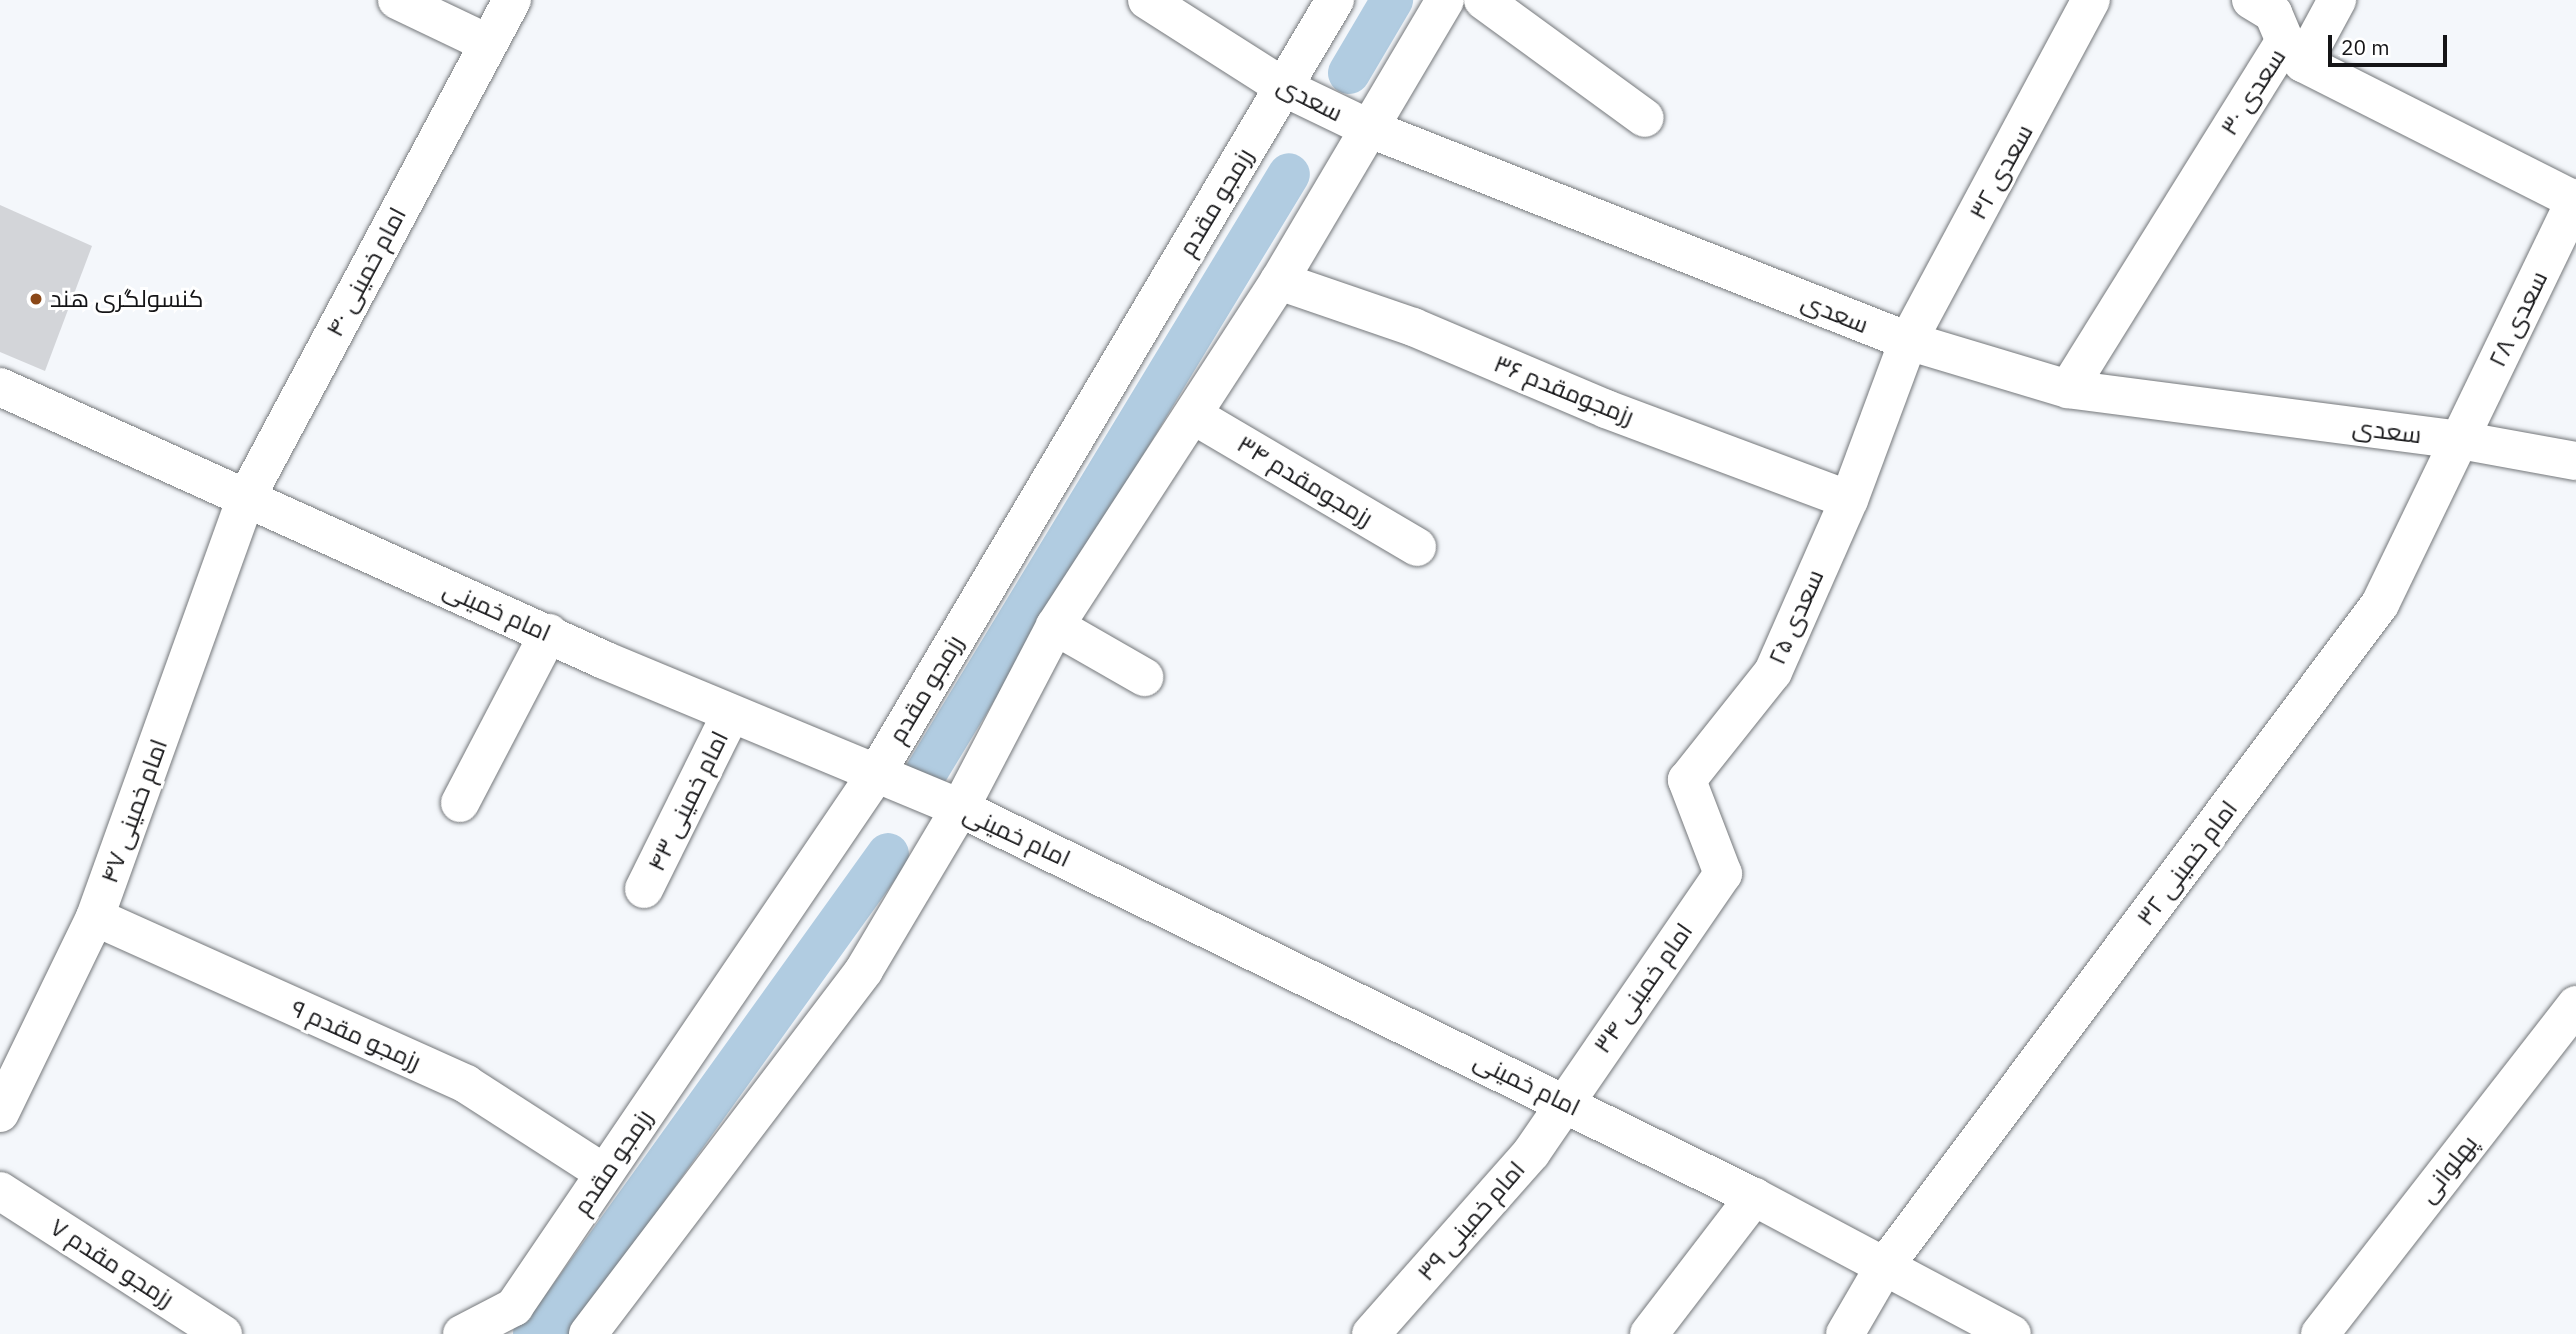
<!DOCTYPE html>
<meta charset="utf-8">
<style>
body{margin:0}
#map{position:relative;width:2576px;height:1334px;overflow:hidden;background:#f4f7fb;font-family:"IBM Plex Sans",Cairo,sans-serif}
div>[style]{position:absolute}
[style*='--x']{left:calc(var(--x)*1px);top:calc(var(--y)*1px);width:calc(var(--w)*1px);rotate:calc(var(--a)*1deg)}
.canal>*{height:42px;margin:-21px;padding:0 21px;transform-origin:21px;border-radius:21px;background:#b1cce1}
.building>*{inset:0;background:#d3d5d9}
.roads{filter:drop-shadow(0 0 2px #75787b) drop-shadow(0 0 2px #75787b)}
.minor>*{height:38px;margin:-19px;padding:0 19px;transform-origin:19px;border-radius:19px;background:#fff}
.major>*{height:38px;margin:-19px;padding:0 19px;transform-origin:19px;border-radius:19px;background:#fff}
.dots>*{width:19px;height:19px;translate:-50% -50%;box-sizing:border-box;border:4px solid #fff;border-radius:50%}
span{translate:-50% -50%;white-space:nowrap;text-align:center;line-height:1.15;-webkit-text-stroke:6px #fff;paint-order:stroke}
.street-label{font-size:24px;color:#151517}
.poi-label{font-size:24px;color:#151517}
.left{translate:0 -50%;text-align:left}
.scale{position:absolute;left:2328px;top:35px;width:119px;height:32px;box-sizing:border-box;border:4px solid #151517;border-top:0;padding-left:9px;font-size:21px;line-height:24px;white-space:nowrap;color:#151517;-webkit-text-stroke:5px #fff;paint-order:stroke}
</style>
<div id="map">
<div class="canal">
<div style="--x:1349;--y:73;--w:85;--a:-59.5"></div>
<div style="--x:926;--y:773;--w:700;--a:-58.78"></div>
<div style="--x:534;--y:1334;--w:17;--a:-28"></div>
<div style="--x:549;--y:1326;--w:581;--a:-54.31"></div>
</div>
<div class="building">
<div style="clip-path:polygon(0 205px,92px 246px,45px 371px,0 352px)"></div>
</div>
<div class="roads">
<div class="minor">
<div style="--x:397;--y:0;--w:100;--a:25.5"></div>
<div style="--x:1483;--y:0;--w:200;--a:36.1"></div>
<div style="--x:2251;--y:0;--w:26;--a:31"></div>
<div style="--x:2273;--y:13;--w:30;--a:67"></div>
<div style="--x:2285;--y:41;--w:28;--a:51"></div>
<div style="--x:2303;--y:63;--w:306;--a:26.8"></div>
<div style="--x:2303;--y:63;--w:72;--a:-61.6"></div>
<div style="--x:1279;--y:281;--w:142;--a:18.9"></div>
<div style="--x:1413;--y:327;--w:210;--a:23"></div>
<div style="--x:1606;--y:409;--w:259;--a:20.5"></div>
<div style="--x:2068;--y:389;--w:410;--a:-58.1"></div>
<div style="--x:1193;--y:415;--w:260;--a:30.5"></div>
<div style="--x:1055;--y:626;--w:103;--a:29.8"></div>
<div style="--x:460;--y:803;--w:192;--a:-62.4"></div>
<div style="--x:644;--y:889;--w:195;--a:-63.6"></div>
<div style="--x:95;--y:917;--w:407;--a:24.2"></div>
<div style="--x:466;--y:1084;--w:164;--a:32.8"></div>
<div style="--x:0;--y:1113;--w:218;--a:-64.1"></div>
<div style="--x:95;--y:917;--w:443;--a:-70.2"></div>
<div style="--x:245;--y:500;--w:567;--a:-61.9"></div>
<div style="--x:0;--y:1191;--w:265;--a:32.7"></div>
<div style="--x:462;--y:1334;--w:59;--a:-27.4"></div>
<div style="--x:514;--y:1307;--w:644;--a:-55.82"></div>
<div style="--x:876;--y:774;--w:900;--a:-59.33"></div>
<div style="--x:588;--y:1334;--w:457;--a:-52.8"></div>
<div style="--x:864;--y:970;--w:188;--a:-59.3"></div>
<div style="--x:960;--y:808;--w:205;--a:-62.4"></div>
<div style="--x:1055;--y:626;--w:411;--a:-57"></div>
<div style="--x:1279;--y:281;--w:326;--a:-59.4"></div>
<div style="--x:1371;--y:1334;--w:242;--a:-48.5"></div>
<div style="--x:1531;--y:1153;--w:339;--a:-55.5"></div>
<div style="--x:1723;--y:874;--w:101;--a:-111"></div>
<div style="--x:1687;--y:780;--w:138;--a:-51.5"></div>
<div style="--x:1773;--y:672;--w:188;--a:-66.2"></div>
<div style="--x:1849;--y:500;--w:170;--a:-69.6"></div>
<div style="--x:1908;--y:341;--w:387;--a:-61.8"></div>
<div style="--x:1649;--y:1334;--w:173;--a:-52.5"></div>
<div style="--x:1845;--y:1334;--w:78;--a:-59.8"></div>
<div style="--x:1884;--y:1267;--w:828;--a:-53.2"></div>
<div style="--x:2380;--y:604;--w:451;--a:-64.2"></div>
<div style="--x:2320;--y:1334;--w:417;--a:-52.1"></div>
</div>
<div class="major">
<div style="--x:1147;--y:0;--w:164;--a:32.5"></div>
<div style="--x:1285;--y:88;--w:92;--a:25.7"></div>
<div style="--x:1368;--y:128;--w:580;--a:21.53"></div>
<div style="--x:1908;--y:341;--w:167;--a:16.7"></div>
<div style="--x:2068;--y:389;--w:395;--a:7.4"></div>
<div style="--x:2460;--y:440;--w:118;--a:10.3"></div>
<div style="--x:0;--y:387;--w:663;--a:24.32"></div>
<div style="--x:604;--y:660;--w:386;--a:22.6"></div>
<div style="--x:960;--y:808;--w:884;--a:26.1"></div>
<div style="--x:1754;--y:1197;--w:292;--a:28"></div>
</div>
</div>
<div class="dots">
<div style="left:36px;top:299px;background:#8b4818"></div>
</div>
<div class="street-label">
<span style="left:2253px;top:92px;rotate:-57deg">سعدی ۳۰</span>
<span style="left:1310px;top:99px;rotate:27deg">سعدی</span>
<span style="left:2001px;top:172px;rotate:-61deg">سعدی ۳۲</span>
<span style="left:1216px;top:202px;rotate:-59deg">رزمجو مقدم</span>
<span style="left:366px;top:272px;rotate:-62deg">امام خمینی ۴۰</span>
<span style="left:1835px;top:313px;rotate:22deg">سعدی</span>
<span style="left:2518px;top:319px;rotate:-64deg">سعدی ۲۸</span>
<span style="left:1564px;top:390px;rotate:22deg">رزمجومقدم ۳۶</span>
<span style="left:2387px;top:431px;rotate:7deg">سعدی</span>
<span style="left:1305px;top:481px;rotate:31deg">رزمجومقدم ۳۴</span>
<span style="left:497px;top:611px;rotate:24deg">امام خمینی</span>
<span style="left:1796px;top:617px;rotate:-66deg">سعدی ۲۵</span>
<span style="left:926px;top:689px;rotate:-59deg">رزمجو مقدم</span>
<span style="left:688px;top:801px;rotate:-64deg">امام خمینی ۴۳</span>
<span style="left:134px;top:811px;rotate:-70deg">امام خمینی ۴۷</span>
<span style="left:1017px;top:836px;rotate:25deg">امام خمینی</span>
<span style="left:2187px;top:863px;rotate:-53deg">امام خمینی ۳۲</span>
<span style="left:1643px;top:988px;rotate:-55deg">امام خمینی ۳۴</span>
<span style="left:356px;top:1035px;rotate:24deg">رزمجو مقدم ۹</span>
<span style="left:1527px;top:1084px;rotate:26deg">امام خمینی</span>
<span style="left:613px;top:1162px;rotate:-56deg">رزمجو مقدم</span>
<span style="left:2448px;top:1169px;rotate:-52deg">پهلوانی</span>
<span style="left:1471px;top:1221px;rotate:-49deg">امام خمینی ۳۹</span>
<span style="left:112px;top:1263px;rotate:33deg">رزمجو مقدم ۷</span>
</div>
<div class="poi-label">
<span class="left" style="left:50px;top:299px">کنسولگری هند</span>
</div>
<div class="scale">20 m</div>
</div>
